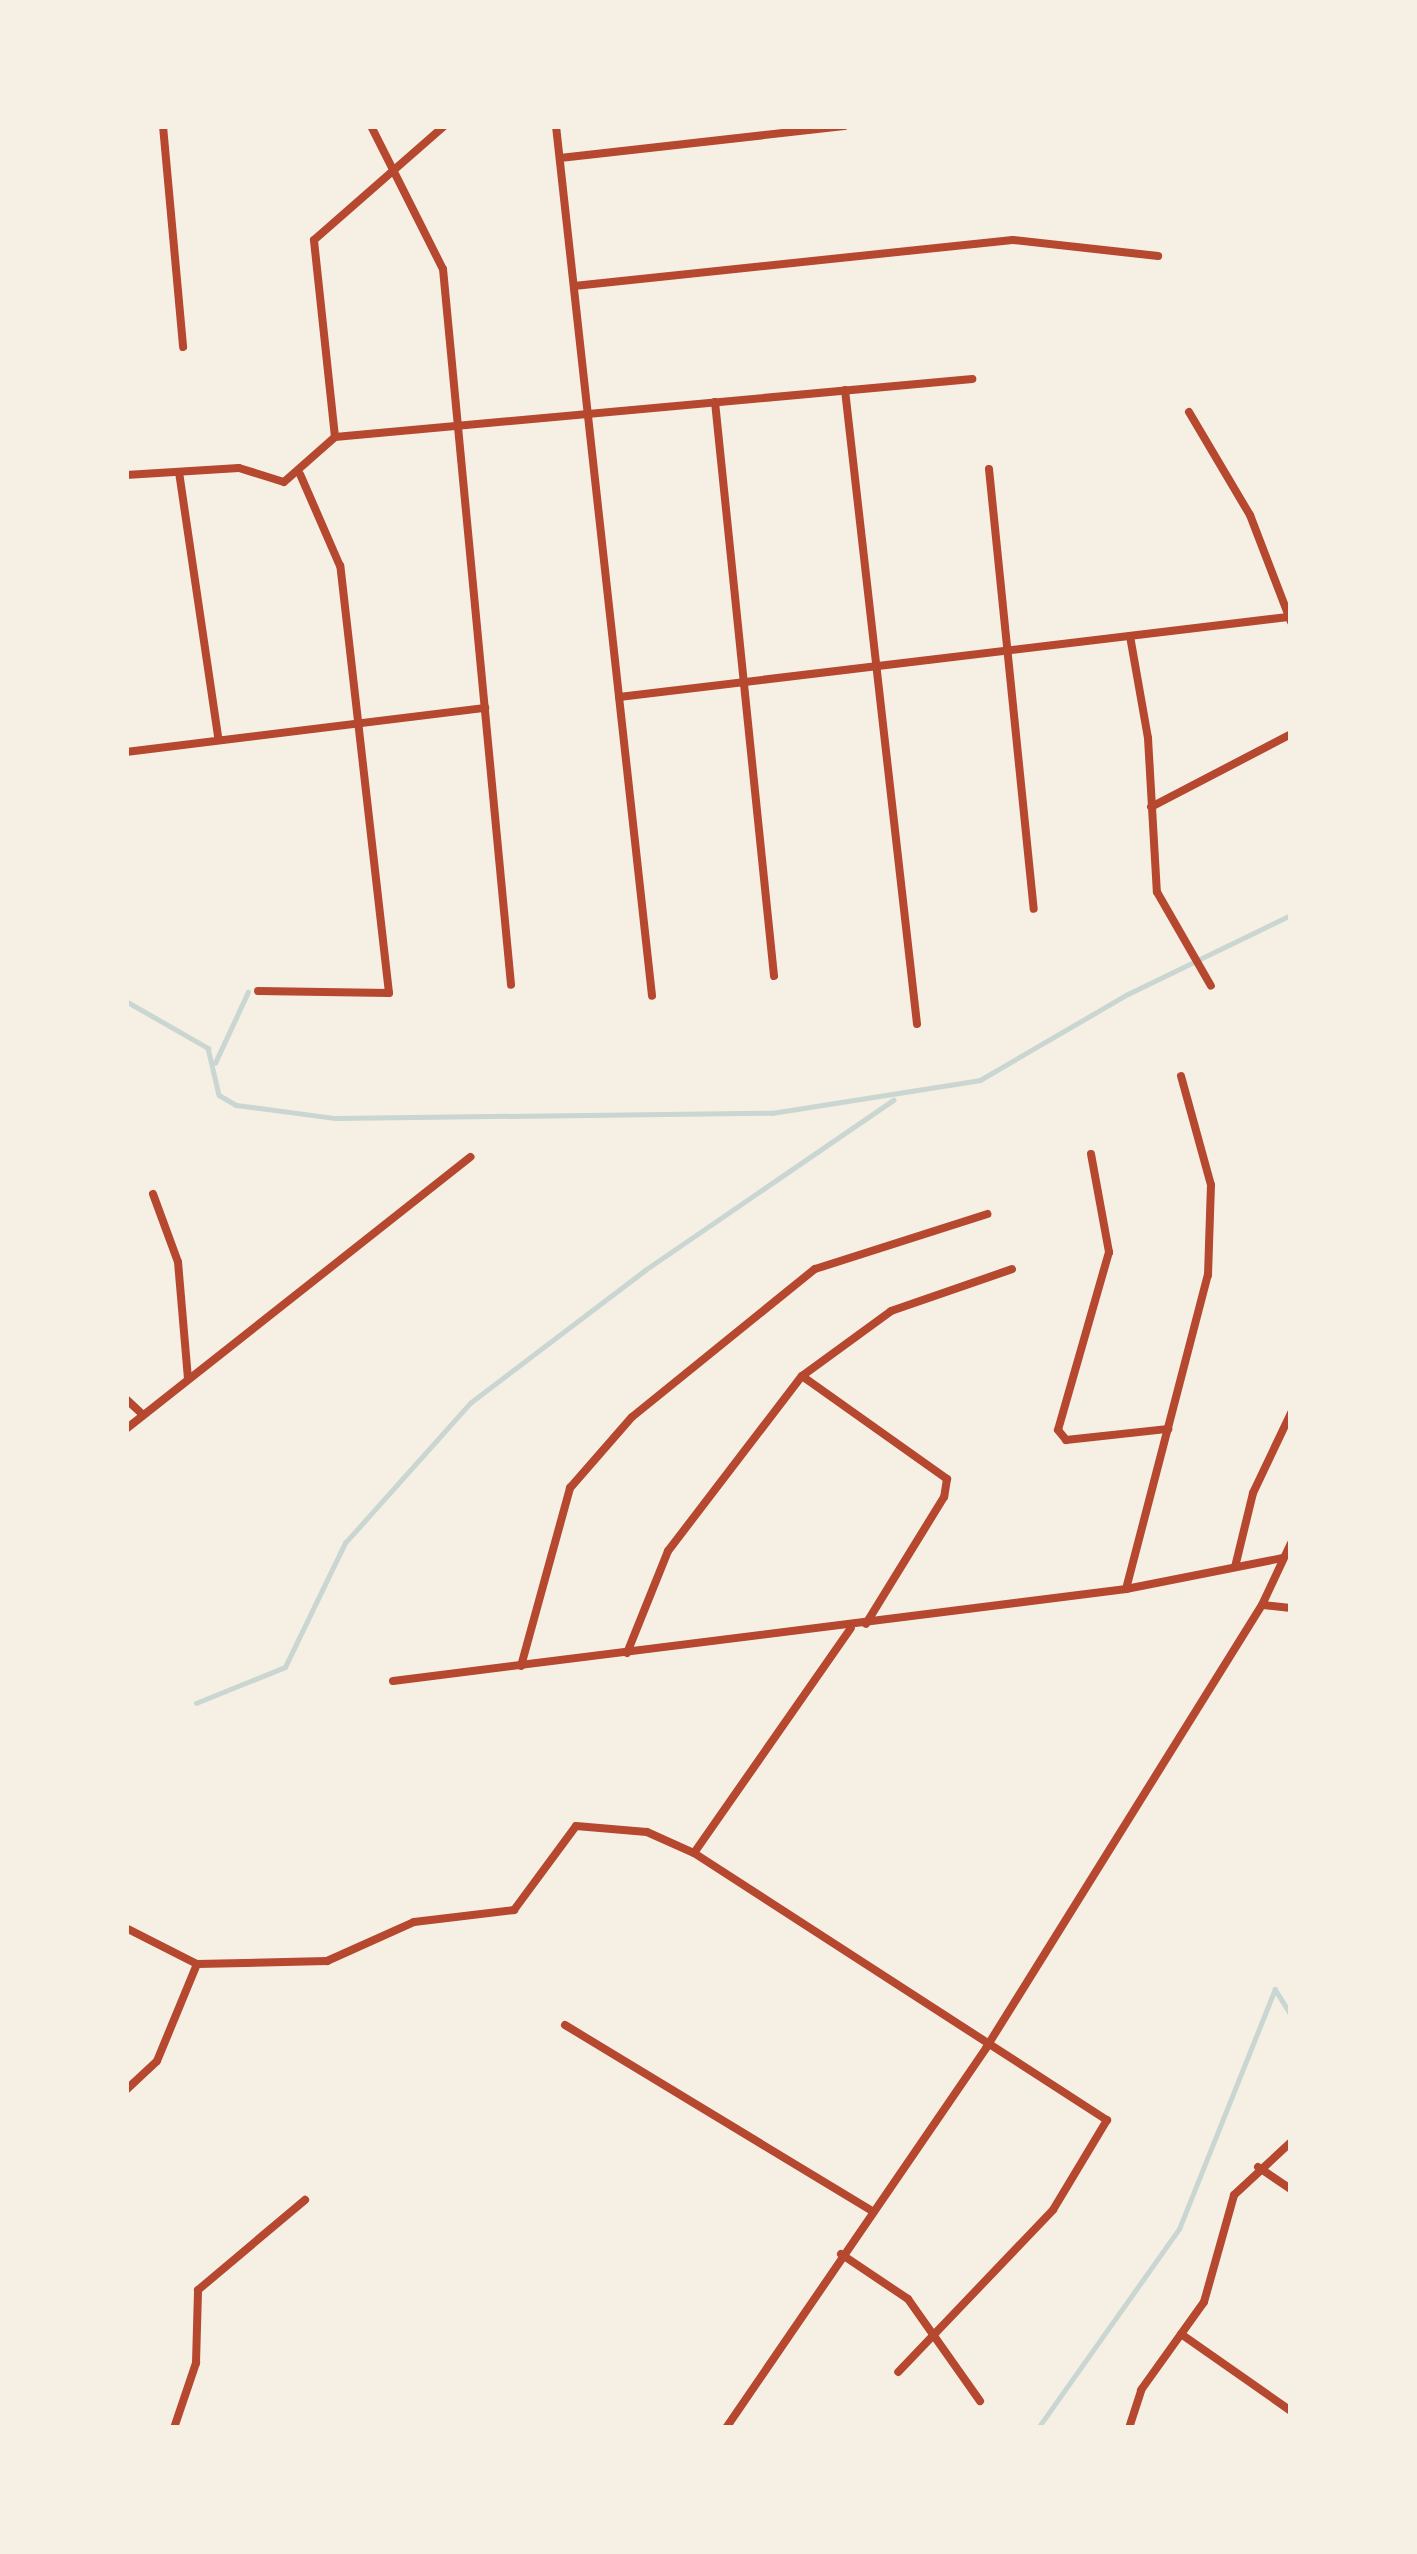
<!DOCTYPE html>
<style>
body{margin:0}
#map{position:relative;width:1417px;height:2554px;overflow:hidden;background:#f6efe4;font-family:"Varela Round",sans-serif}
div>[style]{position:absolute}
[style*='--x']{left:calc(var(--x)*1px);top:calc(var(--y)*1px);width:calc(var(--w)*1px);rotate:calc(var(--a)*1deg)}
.stream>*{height:4.5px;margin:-2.25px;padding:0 2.25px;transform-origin:2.25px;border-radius:2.25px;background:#c9d6d2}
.minor>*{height:8px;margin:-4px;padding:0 4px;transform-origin:4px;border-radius:4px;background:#b5482f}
span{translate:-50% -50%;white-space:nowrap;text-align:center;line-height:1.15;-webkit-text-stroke:9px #f6efe4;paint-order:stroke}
.frame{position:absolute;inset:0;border:129px solid #f6efe4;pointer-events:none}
</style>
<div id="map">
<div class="stream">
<div style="--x:126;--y:1001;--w:95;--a:29.8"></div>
<div style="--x:208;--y:1048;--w:48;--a:76.8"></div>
<div style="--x:219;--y:1095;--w:20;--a:30"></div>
<div style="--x:236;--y:1105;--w:100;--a:7.5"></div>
<div style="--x:335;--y:1118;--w:437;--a:-0.7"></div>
<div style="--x:772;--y:1113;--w:211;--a:-9"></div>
<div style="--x:980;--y:1080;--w:171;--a:-30.2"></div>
<div style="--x:1128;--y:994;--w:181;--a:-25.9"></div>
<div style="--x:215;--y:1063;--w:78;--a:-65.1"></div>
<div style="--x:196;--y:1703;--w:96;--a:-22"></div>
<div style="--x:285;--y:1667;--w:138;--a:-64.2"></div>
<div style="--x:345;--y:1543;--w:188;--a:-48.2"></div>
<div style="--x:470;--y:1403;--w:220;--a:-37.2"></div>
<div style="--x:645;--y:1270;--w:301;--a:-34.4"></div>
<div style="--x:1275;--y:1989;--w:31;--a:58"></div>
<div style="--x:1038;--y:2428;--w:244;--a:-54.7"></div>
<div style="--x:1179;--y:2229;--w:258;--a:-68.2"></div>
</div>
<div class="minor">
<div style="--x:163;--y:126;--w:222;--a:84.8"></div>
<div style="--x:371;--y:126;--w:160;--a:63.3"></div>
<div style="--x:443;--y:269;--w:719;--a:84.57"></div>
<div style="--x:556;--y:126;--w:875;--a:83.7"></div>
<div style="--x:560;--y:158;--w:286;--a:-6.4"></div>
<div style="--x:574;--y:286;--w:441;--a:-6"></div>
<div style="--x:1013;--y:240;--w:146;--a:6.3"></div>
<div style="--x:845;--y:390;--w:638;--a:83.52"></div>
<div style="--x:715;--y:402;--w:577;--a:84.13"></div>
<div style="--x:1189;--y:412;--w:120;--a:59.4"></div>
<div style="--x:1250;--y:515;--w:115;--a:69"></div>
<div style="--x:335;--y:437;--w:198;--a:-96.1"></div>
<div style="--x:314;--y:240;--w:173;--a:-41.2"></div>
<div style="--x:989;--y:469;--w:442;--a:84.2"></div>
<div style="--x:179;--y:472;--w:268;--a:81.6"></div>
<div style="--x:126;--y:475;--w:113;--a:-3.5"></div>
<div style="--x:239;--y:468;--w:47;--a:17.3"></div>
<div style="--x:284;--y:482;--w:68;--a:-41.4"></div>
<div style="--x:335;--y:437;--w:640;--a:-5.2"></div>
<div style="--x:1130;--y:636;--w:104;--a:80"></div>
<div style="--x:1148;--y:738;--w:154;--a:86.7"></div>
<div style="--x:1157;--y:892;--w:108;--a:60.1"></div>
<div style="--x:619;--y:697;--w:674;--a:-6.82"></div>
<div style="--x:126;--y:752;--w:362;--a:-7"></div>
<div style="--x:1151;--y:807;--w:158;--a:-27.5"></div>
<div style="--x:258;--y:991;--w:131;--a:0.9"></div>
<div style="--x:389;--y:993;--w:430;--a:-96.5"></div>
<div style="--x:340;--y:566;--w:100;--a:-113.5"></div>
<div style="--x:1091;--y:1154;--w:100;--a:79.6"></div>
<div style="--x:1109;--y:1252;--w:185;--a:106"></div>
<div style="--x:1058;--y:1430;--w:13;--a:51"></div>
<div style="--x:1066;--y:1440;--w:103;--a:-6.2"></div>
<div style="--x:153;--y:1194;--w:72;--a:69.8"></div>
<div style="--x:178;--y:1262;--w:117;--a:85.1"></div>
<div style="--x:802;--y:1376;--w:178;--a:35.4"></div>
<div style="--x:947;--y:1479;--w:18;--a:99"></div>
<div style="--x:944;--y:1497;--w:149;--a:121.6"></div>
<div style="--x:126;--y:1399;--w:23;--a:43"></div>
<div style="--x:126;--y:1429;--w:439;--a:-38.3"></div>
<div style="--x:1235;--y:1567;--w:76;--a:-76.3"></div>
<div style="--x:1253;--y:1493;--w:89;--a:-64.6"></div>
<div style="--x:1126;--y:1589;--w:325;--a:-75.4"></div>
<div style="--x:1208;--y:1275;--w:90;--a:-88.1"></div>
<div style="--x:1211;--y:1185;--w:113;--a:-105.4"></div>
<div style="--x:1263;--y:1605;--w:28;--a:6"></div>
<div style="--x:627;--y:1653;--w:110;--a:-68.1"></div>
<div style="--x:668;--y:1551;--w:220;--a:-52.6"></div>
<div style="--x:802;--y:1376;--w:110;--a:-36.1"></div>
<div style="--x:891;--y:1311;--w:128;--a:-19.1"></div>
<div style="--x:521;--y:1666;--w:185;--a:-74.6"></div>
<div style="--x:570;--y:1488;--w:94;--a:-48.9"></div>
<div style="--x:632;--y:1417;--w:235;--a:-39"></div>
<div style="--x:815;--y:1269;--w:181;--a:-17.7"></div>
<div style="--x:393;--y:1681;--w:739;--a:-7.15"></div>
<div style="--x:1126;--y:1589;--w:160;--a:-11.2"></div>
<div style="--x:694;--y:1853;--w:274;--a:-55.1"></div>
<div style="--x:126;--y:1928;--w:80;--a:26.9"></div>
<div style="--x:197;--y:1964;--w:130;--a:-1.3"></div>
<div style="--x:327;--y:1961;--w:95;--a:-24.1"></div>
<div style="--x:414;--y:1922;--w:101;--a:-6.8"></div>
<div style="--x:514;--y:1910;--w:104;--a:-53.6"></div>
<div style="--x:576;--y:1826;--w:71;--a:4.8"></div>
<div style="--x:647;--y:1832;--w:51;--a:24.1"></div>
<div style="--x:694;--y:1853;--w:492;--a:32.9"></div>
<div style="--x:1107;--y:2120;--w:105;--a:121"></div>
<div style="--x:1053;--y:2210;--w:224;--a:133.7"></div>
<div style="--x:565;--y:2025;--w:357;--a:31.2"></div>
<div style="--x:126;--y:2090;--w:42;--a:-43.1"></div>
<div style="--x:157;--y:2061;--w:105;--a:-67.6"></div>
<div style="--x:1258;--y:2167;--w:40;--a:34"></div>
<div style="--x:841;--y:2254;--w:81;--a:33.9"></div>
<div style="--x:908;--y:2299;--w:125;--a:54.8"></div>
<div style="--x:1181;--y:2334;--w:134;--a:35"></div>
<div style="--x:174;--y:2428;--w:69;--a:-71.3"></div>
<div style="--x:196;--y:2363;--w:73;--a:-88.4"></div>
<div style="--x:198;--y:2290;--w:140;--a:-40.1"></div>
<div style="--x:726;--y:2428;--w:460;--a:-55.6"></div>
<div style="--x:986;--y:2048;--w:522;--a:-58.08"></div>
<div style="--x:1262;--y:1605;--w:68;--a:-64.9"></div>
<div style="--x:1129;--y:2428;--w:40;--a:-72"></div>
<div style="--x:1141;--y:2390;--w:108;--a:-54.4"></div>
<div style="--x:1204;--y:2302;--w:111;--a:-74.3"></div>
<div style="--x:1234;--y:2195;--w:78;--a:-42.9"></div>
</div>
<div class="frame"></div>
</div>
